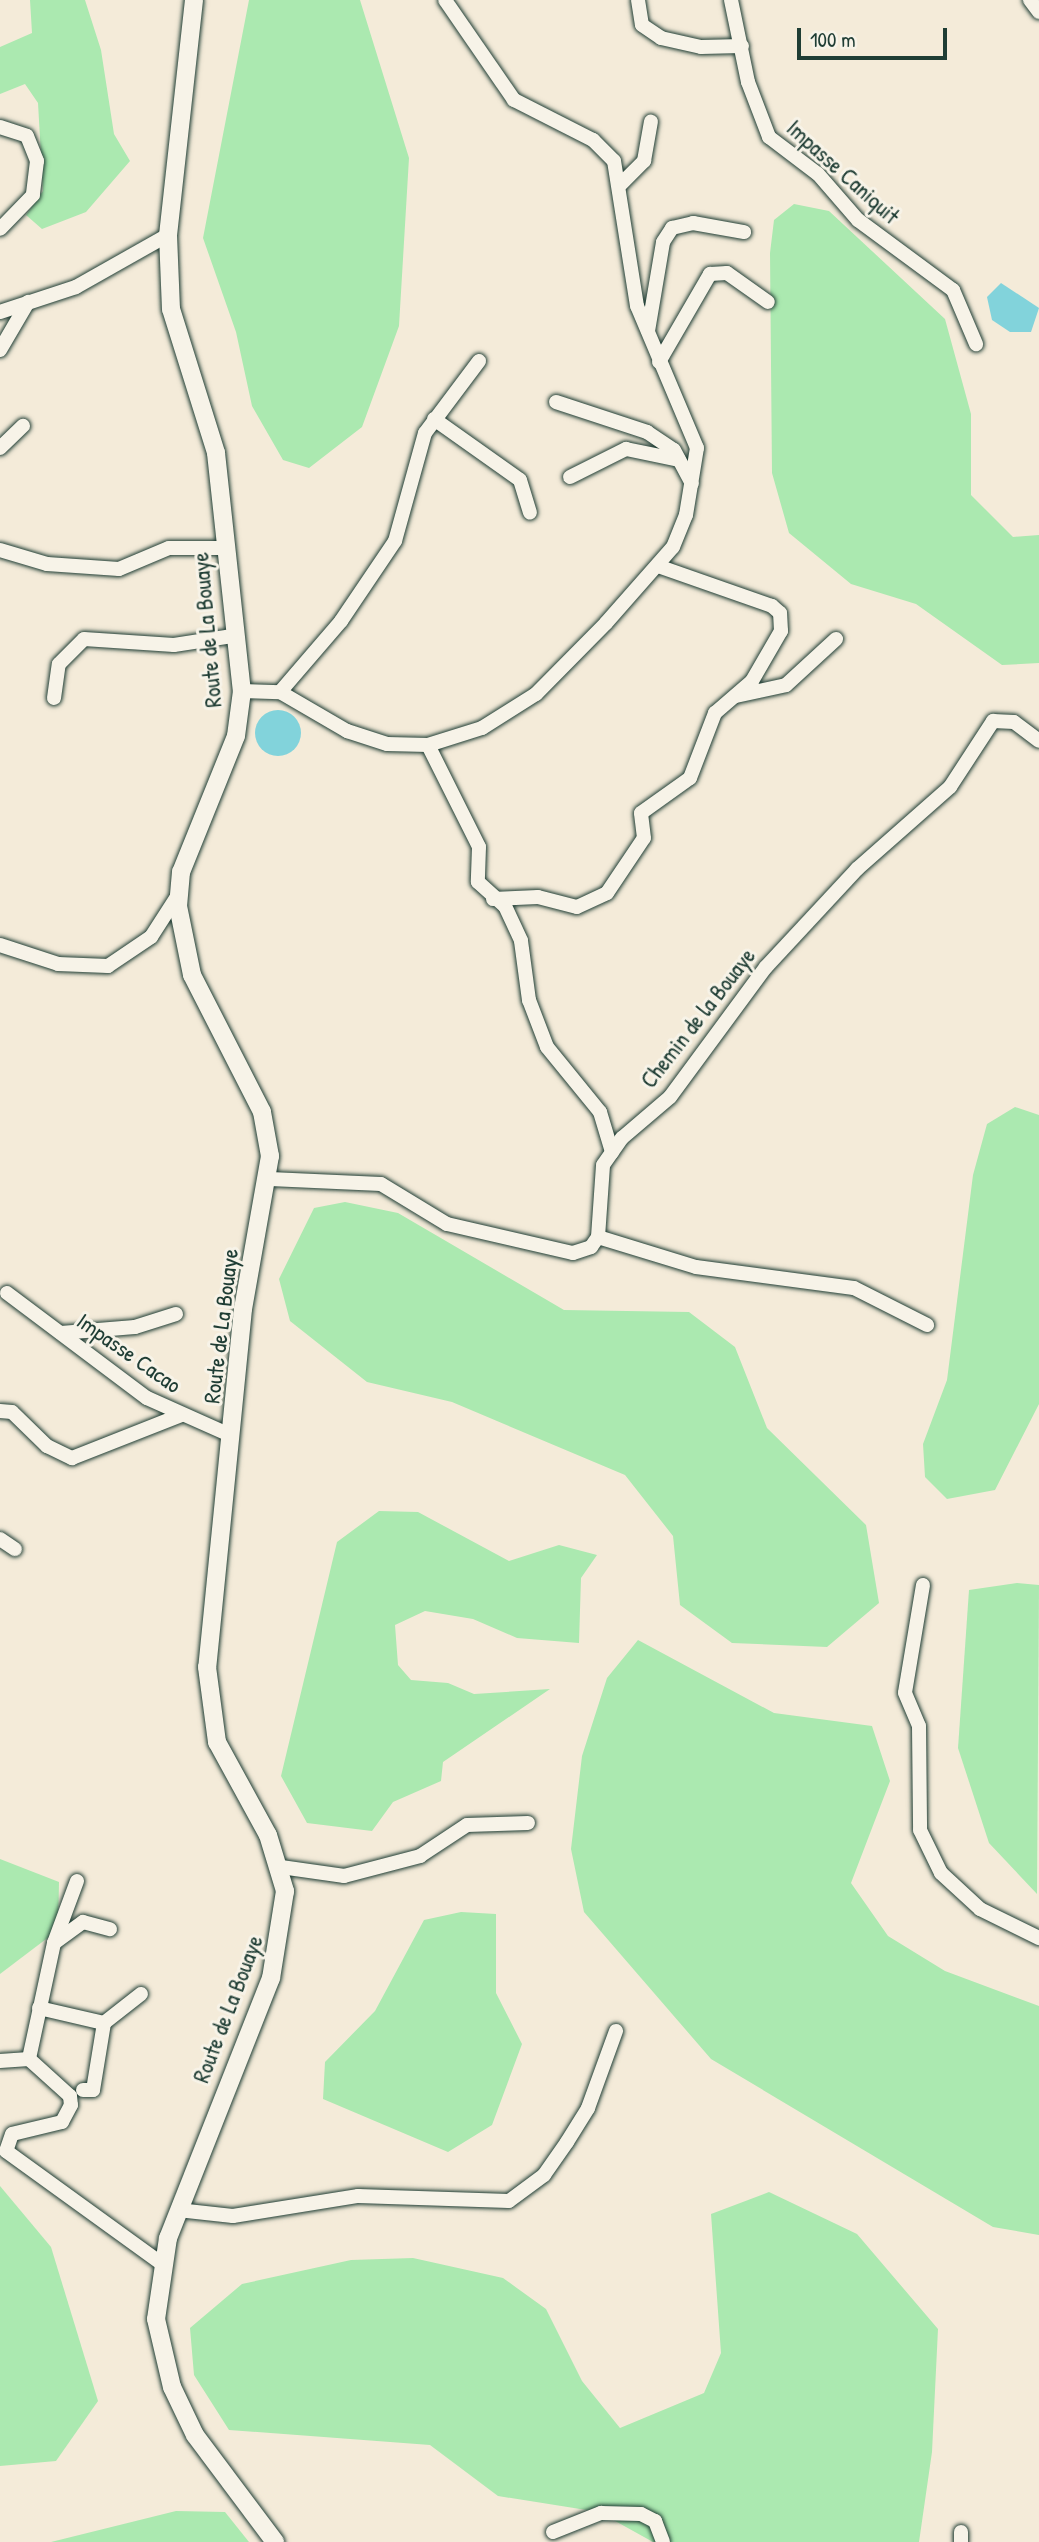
<!DOCTYPE html>
<style>
body{margin:0}
#map{position:relative;width:1039px;height:2542px;overflow:hidden;background:#f4ebd9;font-family:"Patrick Hand",sans-serif}
div>[style]{position:absolute}
[style*='--x']{left:calc(var(--x)*1px);top:calc(var(--y)*1px);width:calc(var(--w)*1px);rotate:calc(var(--a)*1deg)}
.green>*{inset:0;background:#abe9b0}
.water>*{inset:0;background:#82d3db}
.round{border-radius:50%}
.roads{filter:drop-shadow(0 0 2px #1f3d34) drop-shadow(0 0 2px #1f3d34)}
.minor>*{height:14px;margin:-7px;padding:0 7px;transform-origin:7px;border-radius:7px;background:#f7f3e8}
.major>*{height:18px;margin:-9px;padding:0 9px;transform-origin:9px;border-radius:9px;background:#f7f3e8}
span{translate:-50% -50%;white-space:nowrap;text-align:center;line-height:1.15;-webkit-text-stroke:6px #f7f3e8;paint-order:stroke}
.street-label{font-size:23px;color:#1f3d34}
.scale{position:absolute;left:797px;top:28px;width:150px;height:32px;box-sizing:border-box;border:4px solid #1f3d34;border-top:0;padding-left:9px;font-size:21px;line-height:24px;white-space:nowrap;color:#1f3d34;-webkit-text-stroke:5px #f7f3e8;paint-order:stroke}
</style>
<div id="map">
<div class="green">
<div style="clip-path:polygon(30px 0,85px 0,101px 50px,114px 134px,130px 161px,86px 212px,42px 229px,26px 215px,43px 191px,38px 103px,25px 84px,0 94px,0 47px,32px 33px)"></div>
<div style="clip-path:polygon(249px 0,360px 0,409px 158px,399px 326px,362px 427px,309px 468px,283px 460px,252px 406px,236px 332px,203px 238px)"></div>
<div style="clip-path:polygon(794px 204px,829px 211px,945px 319px,971px 414px,971px 495px,1013px 537px,1039px 535px,1039px 663px,1002px 665px,916px 604px,851px 584px,789px 533px,772px 473px,770px 253px,774px 220px)"></div>
<div style="clip-path:polygon(1015px 1107px,1039px 1115px,1039px 1404px,995px 1490px,947px 1499px,925px 1477px,923px 1444px,947px 1380px,973px 1175px,987px 1124px)"></div>
<div style="clip-path:polygon(345px 1202px,398px 1213px,564px 1310px,689px 1312px,735px 1347px,767px 1428px,866px 1525px,879px 1603px,827px 1647px,732px 1643px,680px 1605px,673px 1536px,625px 1475px,452px 1402px,367px 1382px,290px 1321px,279px 1279px,314px 1208px)"></div>
<div style="clip-path:polygon(379px 1511px,418px 1512px,509px 1561px,559px 1545px,597px 1555px,581px 1578px,579px 1643px,517px 1638px,473px 1619px,425px 1611px,395px 1625px,398px 1665px,411px 1680px,448px 1683px,474px 1694px,550px 1689px,443px 1762px,441px 1781px,393px 1802px,372px 1831px,307px 1823px,281px 1776px,337px 1542px)"></div>
<div style="clip-path:polygon(1017px 1583px,1039px 1585px,1037px 1894px,989px 1843px,958px 1748px,969px 1590px)"></div>
<div style="clip-path:polygon(638px 1640px,774px 1713px,872px 1726px,890px 1781px,851px 1883px,888px 1936px,945px 1971px,1039px 2006px,1039px 2235px,993px 2227px,711px 2059px,584px 1912px,571px 1849px,582px 1756px,607px 1678px)"></div>
<div style="clip-path:polygon(0 1859px,59px 1882px,58px 1930px,0 1974px)"></div>
<div style="clip-path:polygon(461px 1912px,496px 1914px,496px 1993px,522px 2044px,492px 2125px,448px 2152px,323px 2099px,325px 2062px,375px 2011px,424px 1920px)"></div>
<div style="clip-path:polygon(0 2186px,51px 2247px,98px 2401px,56px 2461px,0 2466px)"></div>
<div style="clip-path:polygon(769px 2192px,857px 2234px,938px 2329px,932px 2452px,919px 2542px,653px 2542px,599px 2512px,498px 2496px,430px 2445px,229px 2430px,194px 2375px,190px 2328px,242px 2284px,351px 2260px,413px 2258px,503px 2278px,546px 2309px,582px 2381px,620px 2428px,704px 2393px,721px 2353px,711px 2214px)"></div>
<div style="clip-path:polygon(176px 2511px,225px 2512px,249px 2542px,51px 2542px)"></div>
</div>
<div class="water">
<div style="clip-path:polygon(1001px 283px,1039px 308px,1031px 332px,1010px 332px,992px 320px,987px 297px)"></div>
<div class="round" style="left:255px;top:710px;width:46px;height:46px"></div>
</div>
<div class="roads">
<div class="minor">
<div style="--x:638;--y:0;--w:25;--a:81"></div>
<div style="--x:642;--y:25;--w:23;--a:34"></div>
<div style="--x:661;--y:38;--w:41;--a:12.7"></div>
<div style="--x:701;--y:47;--w:41;--a:-1.4"></div>
<div style="--x:731;--y:0;--w:84;--a:78.3"></div>
<div style="--x:748;--y:82;--w:59;--a:69.1"></div>
<div style="--x:769;--y:137;--w:61;--a:37.1"></div>
<div style="--x:818;--y:174;--w:61;--a:49"></div>
<div style="--x:858;--y:220;--w:118;--a:36.4"></div>
<div style="--x:953;--y:290;--w:59;--a:66.9"></div>
<div style="--x:1030;--y:0;--w:15;--a:53"></div>
<div style="--x:0;--y:127;--w:28;--a:18"></div>
<div style="--x:27;--y:136;--w:27;--a:68"></div>
<div style="--x:37;--y:161;--w:34;--a:97"></div>
<div style="--x:33;--y:195;--w:47;--a:134.1"></div>
<div style="--x:621;--y:184;--w:33;--a:-45"></div>
<div style="--x:644;--y:161;--w:40;--a:-80"></div>
<div style="--x:0;--y:312;--w:80;--a:-18.2"></div>
<div style="--x:76;--y:287;--w:106;--a:-29.5"></div>
<div style="--x:648;--y:331;--w:90;--a:-80.4"></div>
<div style="--x:663;--y:242;--w:17;--a:-57"></div>
<div style="--x:672;--y:228;--w:22;--a:-13"></div>
<div style="--x:693;--y:223;--w:52;--a:10"></div>
<div style="--x:0;--y:350;--w:56;--a:-59.7"></div>
<div style="--x:659;--y:362;--w:102;--a:-59.9"></div>
<div style="--x:710;--y:274;--w:17;--a:-3"></div>
<div style="--x:727;--y:273;--w:50;--a:35.3"></div>
<div style="--x:556;--y:402;--w:96;--a:18.2"></div>
<div style="--x:647;--y:432;--w:32;--a:34"></div>
<div style="--x:674;--y:450;--w:38;--a:62"></div>
<div style="--x:434;--y:419;--w:105;--a:35.3"></div>
<div style="--x:520;--y:480;--w:34;--a:73"></div>
<div style="--x:0;--y:448;--w:32;--a:-44"></div>
<div style="--x:570;--y:477;--w:63;--a:-26.6"></div>
<div style="--x:626;--y:449;--w:54;--a:11.7"></div>
<div style="--x:0;--y:550;--w:49;--a:16.6"></div>
<div style="--x:47;--y:564;--w:72;--a:4"></div>
<div style="--x:119;--y:569;--w:54;--a:-22.8"></div>
<div style="--x:169;--y:548;--w:55;--a:0"></div>
<div style="--x:242;--y:691;--w:38;--a:2"></div>
<div style="--x:280;--y:692;--w:78;--a:30.2"></div>
<div style="--x:347;--y:731;--w:42;--a:18"></div>
<div style="--x:387;--y:744;--w:41;--a:1.4"></div>
<div style="--x:428;--y:745;--w:57;--a:-17.5"></div>
<div style="--x:482;--y:728;--w:64;--a:-32.2"></div>
<div style="--x:536;--y:694;--w:100;--a:-45.4"></div>
<div style="--x:606;--y:623;--w:101;--a:-48.6"></div>
<div style="--x:673;--y:547;--w:35;--a:-68"></div>
<div style="--x:686;--y:515;--w:68;--a:-80.7"></div>
<div style="--x:697;--y:448;--w:154;--a:-112.9"></div>
<div style="--x:637;--y:306;--w:147;--a:-99"></div>
<div style="--x:614;--y:161;--w:30;--a:-135"></div>
<div style="--x:593;--y:140;--w:89;--a:-153.1"></div>
<div style="--x:514;--y:100;--w:121;--a:-124.6"></div>
<div style="--x:280;--y:692;--w:94;--a:-49.3"></div>
<div style="--x:341;--y:621;--w:97;--a:-56"></div>
<div style="--x:395;--y:541;--w:112;--a:-74.5"></div>
<div style="--x:425;--y:433;--w:90;--a:-53.1"></div>
<div style="--x:736;--y:696;--w:51;--a:-12.4"></div>
<div style="--x:786;--y:685;--w:68;--a:-42.6"></div>
<div style="--x:54;--y:698;--w:34;--a:-82"></div>
<div style="--x:59;--y:664;--w:35;--a:-45"></div>
<div style="--x:84;--y:639;--w:90;--a:3.8"></div>
<div style="--x:174;--y:645;--w:59;--a:-8.8"></div>
<div style="--x:428;--y:745;--w:114;--a:63.4"></div>
<div style="--x:479;--y:847;--w:35;--a:92"></div>
<div style="--x:478;--y:882;--w:36;--a:42"></div>
<div style="--x:505;--y:906;--w:38;--a:65"></div>
<div style="--x:521;--y:941;--w:60;--a:82.3"></div>
<div style="--x:529;--y:1000;--w:50;--a:69"></div>
<div style="--x:547;--y:1047;--w:84;--a:50.8"></div>
<div style="--x:600;--y:1112;--w:42;--a:73.3"></div>
<div style="--x:493;--y:899;--w:45;--a:-2.5"></div>
<div style="--x:538;--y:897;--w:40;--a:14.4"></div>
<div style="--x:577;--y:907;--w:33;--a:-25"></div>
<div style="--x:607;--y:893;--w:66;--a:-56.1"></div>
<div style="--x:644;--y:838;--w:25;--a:-97"></div>
<div style="--x:641;--y:813;--w:60;--a:-35.5"></div>
<div style="--x:690;--y:778;--w:70;--a:-69"></div>
<div style="--x:715;--y:713;--w:49;--a:-40.9"></div>
<div style="--x:752;--y:681;--w:58;--a:-59.9"></div>
<div style="--x:781;--y:631;--w:18;--a:-93"></div>
<div style="--x:780;--y:613;--w:11;--a:-139"></div>
<div style="--x:772;--y:606;--w:121;--a:-160.7"></div>
<div style="--x:0;--y:945;--w:61;--a:18.1"></div>
<div style="--x:58;--y:964;--w:50;--a:2.3"></div>
<div style="--x:108;--y:966;--w:52;--a:-34"></div>
<div style="--x:151;--y:937;--w:50;--a:-57.3"></div>
<div style="--x:270;--y:1179;--w:111;--a:2.6"></div>
<div style="--x:381;--y:1184;--w:77;--a:31.2"></div>
<div style="--x:447;--y:1224;--w:129;--a:13"></div>
<div style="--x:573;--y:1253;--w:19;--a:-18"></div>
<div style="--x:591;--y:1247;--w:12;--a:-55"></div>
<div style="--x:598;--y:1237;--w:72;--a:-86"></div>
<div style="--x:603;--y:1165;--w:33;--a:-55"></div>
<div style="--x:622;--y:1138;--w:63;--a:-40.5"></div>
<div style="--x:670;--y:1097;--w:162;--a:-53.6"></div>
<div style="--x:766;--y:967;--w:134;--a:-47.1"></div>
<div style="--x:857;--y:869;--w:124;--a:-41.4"></div>
<div style="--x:950;--y:787;--w:79;--a:-56.9"></div>
<div style="--x:993;--y:721;--w:21;--a:3"></div>
<div style="--x:1014;--y:722;--w:31;--a:37"></div>
<div style="--x:598;--y:1237;--w:102;--a:17"></div>
<div style="--x:696;--y:1267;--w:159;--a:7.6"></div>
<div style="--x:854;--y:1288;--w:82;--a:26.9"></div>
<div style="--x:7;--y:1293;--w:175;--a:36.9"></div>
<div style="--x:147;--y:1398;--w:93;--a:24.1"></div>
<div style="--x:61;--y:1333;--w:74;--a:-4.6"></div>
<div style="--x:135;--y:1327;--w:43;--a:-17.6"></div>
<div style="--x:0;--y:1411;--w:12;--a:5"></div>
<div style="--x:12;--y:1412;--w:49;--a:44.2"></div>
<div style="--x:47;--y:1446;--w:28;--a:26"></div>
<div style="--x:72;--y:1458;--w:117;--a:-21.5"></div>
<div style="--x:0;--y:1539;--w:18;--a:34"></div>
<div style="--x:923;--y:1585;--w:109;--a:99.5"></div>
<div style="--x:905;--y:1693;--w:36;--a:67"></div>
<div style="--x:919;--y:1726;--w:104;--a:89.4"></div>
<div style="--x:920;--y:1830;--w:48;--a:64"></div>
<div style="--x:941;--y:1873;--w:53;--a:42.7"></div>
<div style="--x:980;--y:1909;--w:66;--a:26.2"></div>
<div style="--x:281;--y:1867;--w:64;--a:8.1"></div>
<div style="--x:344;--y:1876;--w:79;--a:-14.7"></div>
<div style="--x:420;--y:1856;--w:56;--a:-33.4"></div>
<div style="--x:467;--y:1825;--w:61;--a:-1.9"></div>
<div style="--x:77;--y:1881;--w:66;--a:110.4"></div>
<div style="--x:54;--y:1943;--w:119;--a:102.2"></div>
<div style="--x:29;--y:2059;--w:55;--a:42.1"></div>
<div style="--x:70;--y:2096;--w:9;--a:84"></div>
<div style="--x:71;--y:2105;--w:19;--a:118"></div>
<div style="--x:62;--y:2122;--w:51;--a:166.5"></div>
<div style="--x:12;--y:2134;--w:18;--a:109"></div>
<div style="--x:6;--y:2151;--w:193;--a:35.9"></div>
<div style="--x:54;--y:1943;--w:36;--a:-36"></div>
<div style="--x:83;--y:1922;--w:28;--a:15"></div>
<div style="--x:39;--y:2008;--w:67;--a:13"></div>
<div style="--x:104;--y:2023;--w:68;--a:99.3"></div>
<div style="--x:93;--y:2090;--w:10;--a:180"></div>
<div style="--x:104;--y:2023;--w:47;--a:-38.1"></div>
<div style="--x:0;--y:2061;--w:29;--a:-4"></div>
<div style="--x:178;--y:2210;--w:55;--a:6.2"></div>
<div style="--x:233;--y:2216;--w:127;--a:-9.1"></div>
<div style="--x:358;--y:2196;--w:151;--a:1.9"></div>
<div style="--x:509;--y:2201;--w:44;--a:-36.6"></div>
<div style="--x:544;--y:2175;--w:40;--a:-55.1"></div>
<div style="--x:567;--y:2142;--w:40;--a:-58"></div>
<div style="--x:588;--y:2108;--w:82;--a:-70"></div>
<div style="--x:553;--y:2532;--w:52;--a:-21.6"></div>
<div style="--x:601;--y:2513;--w:40;--a:1.4"></div>
<div style="--x:641;--y:2514;--w:16;--a:27"></div>
<div style="--x:655;--y:2521;--w:22;--a:69"></div>
<div style="--x:961;--y:2542;--w:10;--a:-90"></div>
</div>
<div class="major">
<div style="--x:194;--y:0;--w:236;--a:96.3"></div>
<div style="--x:168;--y:235;--w:74;--a:87.7"></div>
<div style="--x:171;--y:309;--w:151;--a:72.6"></div>
<div style="--x:216;--y:453;--w:239;--a:83.8"></div>
<div style="--x:242;--y:691;--w:45;--a:97.6"></div>
<div style="--x:236;--y:736;--w:147;--a:112"></div>
<div style="--x:181;--y:872;--w:34;--a:95"></div>
<div style="--x:178;--y:906;--w:70;--a:78.5"></div>
<div style="--x:192;--y:975;--w:154;--a:62.9"></div>
<div style="--x:262;--y:1112;--w:45;--a:79.7"></div>
<div style="--x:270;--y:1156;--w:155;--a:100"></div>
<div style="--x:243;--y:1309;--w:360;--a:95.7"></div>
<div style="--x:207;--y:1667;--w:76;--a:82.4"></div>
<div style="--x:217;--y:1742;--w:106;--a:61.3"></div>
<div style="--x:268;--y:1835;--w:59;--a:73.1"></div>
<div style="--x:285;--y:1891;--w:88;--a:99.1"></div>
<div style="--x:271;--y:1978;--w:280;--a:111.6"></div>
<div style="--x:168;--y:2238;--w:82;--a:98.4"></div>
<div style="--x:156;--y:2319;--w:70;--a:76.8"></div>
<div style="--x:172;--y:2387;--w:53;--a:64.4"></div>
<div style="--x:195;--y:2435;--w:134;--a:53.2"></div>
</div>
</div>
<div class="street-label">
<span style="left:843px;top:172px;rotate:42deg">Impasse Caniquit</span>
<span style="left:207px;top:630px;rotate:-95deg">Route de La Bouaye</span>
<span style="left:698px;top:1018px;rotate:-52deg">Chemin de la Bouaye</span>
<span style="left:221px;top:1326px;rotate:-83deg">Route de La Bouaye</span>
<span style="left:129px;top:1353px;rotate:35deg">Impasse Cacao</span>
<span style="left:228px;top:2009px;rotate:-69deg">Route de La Bouaye</span>
</div>
<div class="scale">100 m</div>
</div>
